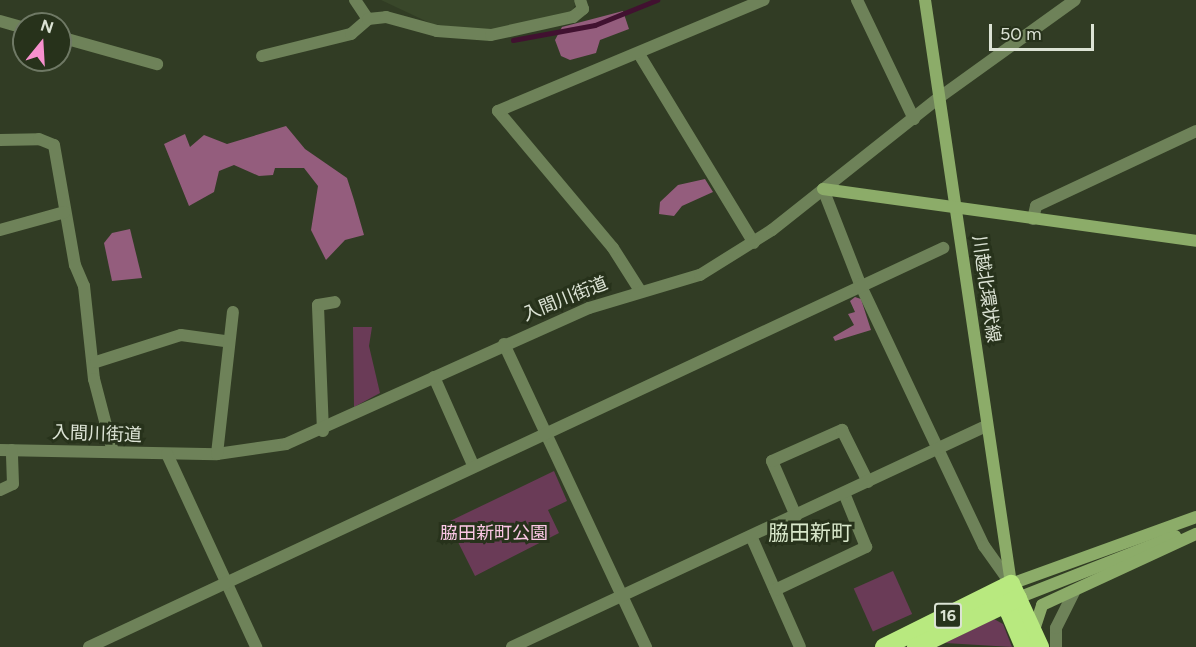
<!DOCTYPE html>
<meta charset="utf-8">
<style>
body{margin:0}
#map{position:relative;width:1196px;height:647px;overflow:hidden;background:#313c24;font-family:Figtree,"Noto Sans JP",sans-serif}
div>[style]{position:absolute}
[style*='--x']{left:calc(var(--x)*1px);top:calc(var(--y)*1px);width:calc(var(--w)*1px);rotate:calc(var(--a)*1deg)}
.built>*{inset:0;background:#39472a}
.green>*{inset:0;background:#6a3b57;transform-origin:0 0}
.forest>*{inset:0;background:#945d7d}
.stream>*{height:4.5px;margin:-2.25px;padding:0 2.25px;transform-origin:2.25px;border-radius:2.25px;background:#411130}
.street>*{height:12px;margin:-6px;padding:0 6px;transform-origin:6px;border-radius:6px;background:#6e8259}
.secondary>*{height:12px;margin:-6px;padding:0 6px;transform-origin:6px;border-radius:6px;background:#8cac69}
.highway>*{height:18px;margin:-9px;padding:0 9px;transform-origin:9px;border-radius:9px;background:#b8e97f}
span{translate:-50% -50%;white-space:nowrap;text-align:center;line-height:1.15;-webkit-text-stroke:6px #27321b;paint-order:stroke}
.shield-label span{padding:2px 4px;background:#27321b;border:2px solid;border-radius:4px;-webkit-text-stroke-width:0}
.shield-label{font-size:16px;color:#dce3d5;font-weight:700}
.street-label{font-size:18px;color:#dce3d5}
.park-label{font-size:18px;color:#fac7e4}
.quarter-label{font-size:21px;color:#d9e8cb}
.north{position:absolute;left:12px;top:12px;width:60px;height:60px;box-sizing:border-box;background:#27321b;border:2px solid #6f7965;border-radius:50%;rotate:18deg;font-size:16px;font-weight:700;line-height:24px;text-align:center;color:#dce3d5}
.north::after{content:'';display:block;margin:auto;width:21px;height:27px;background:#f790ce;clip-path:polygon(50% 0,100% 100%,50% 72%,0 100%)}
.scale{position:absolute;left:989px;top:24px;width:105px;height:27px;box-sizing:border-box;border:3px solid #dce3d5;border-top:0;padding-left:8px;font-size:18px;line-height:21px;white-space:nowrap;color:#dce3d5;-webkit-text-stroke:4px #27321b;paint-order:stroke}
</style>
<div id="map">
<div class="built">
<div style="clip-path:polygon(381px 0,574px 0,575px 5px,571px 13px,485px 31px,432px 24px)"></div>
</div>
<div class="green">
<div style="clip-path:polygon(353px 327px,372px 327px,369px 346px,380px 393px,354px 407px)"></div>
<div style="clip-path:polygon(554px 471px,567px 501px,548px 510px,559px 533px,475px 576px,448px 522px)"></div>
<div style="left:893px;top:571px;width:47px;height:43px;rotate:66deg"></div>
<div style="clip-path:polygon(994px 619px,1003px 624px,1012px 647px,945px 643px)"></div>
</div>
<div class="forest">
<div style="clip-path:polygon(623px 11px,629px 29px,600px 40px,596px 53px,570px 60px,561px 56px,555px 40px,562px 27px)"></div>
<div style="clip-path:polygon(286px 126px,305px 149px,347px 178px,354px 200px,364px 235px,345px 240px,326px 260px,311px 230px,318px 186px,304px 168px,275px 168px,273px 175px,259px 176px,234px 165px,219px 171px,214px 192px,189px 206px,164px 144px,185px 134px,190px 147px,204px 135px,227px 144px)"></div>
<div style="clip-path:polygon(705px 179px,713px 192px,682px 206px,674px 216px,659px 214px,660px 202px,678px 185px)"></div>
<div style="clip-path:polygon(130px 229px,142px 278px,112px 281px,104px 243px,112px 233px)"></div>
<div style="clip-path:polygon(855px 297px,861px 299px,871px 330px,835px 341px,833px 337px,854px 325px,848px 314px,855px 312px,850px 301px)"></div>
</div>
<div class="stream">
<div style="--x:513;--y:40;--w:83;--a:-10.4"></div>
<div style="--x:595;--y:25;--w:67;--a:-22"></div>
</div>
<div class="street">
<div style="--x:355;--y:0;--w:23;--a:56"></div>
<div style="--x:857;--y:0;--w:132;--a:64.4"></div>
<div style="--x:0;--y:21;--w:25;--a:16"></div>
<div style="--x:60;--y:37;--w:101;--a:15.6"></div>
<div style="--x:639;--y:54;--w:221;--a:58.7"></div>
<div style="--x:262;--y:56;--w:92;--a:-13.9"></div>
<div style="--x:351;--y:34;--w:23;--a:-41"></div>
<div style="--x:368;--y:19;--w:18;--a:-6"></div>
<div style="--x:386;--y:17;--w:53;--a:15.4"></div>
<div style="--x:437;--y:31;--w:54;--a:4.2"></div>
<div style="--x:491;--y:35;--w:84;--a:-12.4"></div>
<div style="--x:573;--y:17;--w:13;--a:-39"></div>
<div style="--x:583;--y:9;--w:9;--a:-108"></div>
<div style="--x:0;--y:140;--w:39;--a:-1"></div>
<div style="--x:39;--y:139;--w:16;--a:22"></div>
<div style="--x:54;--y:145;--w:122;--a:80.1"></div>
<div style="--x:75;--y:265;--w:23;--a:67"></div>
<div style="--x:84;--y:286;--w:94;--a:83.9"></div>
<div style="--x:94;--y:379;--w:75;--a:75.4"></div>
<div style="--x:823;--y:189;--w:102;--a:68.7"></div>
<div style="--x:860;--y:284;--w:290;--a:64.7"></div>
<div style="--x:984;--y:546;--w:47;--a:54.6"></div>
<div style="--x:1033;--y:219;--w:13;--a:-77"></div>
<div style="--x:1036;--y:206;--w:177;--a:-25.1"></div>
<div style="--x:0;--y:230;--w:67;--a:-15.5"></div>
<div style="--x:639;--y:289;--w:49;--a:-122.4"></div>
<div style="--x:613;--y:248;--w:179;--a:-130"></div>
<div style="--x:498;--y:111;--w:288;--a:-22.7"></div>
<div style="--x:504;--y:344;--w:335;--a:64.9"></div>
<div style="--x:96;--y:362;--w:89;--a:-17.6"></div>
<div style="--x:181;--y:335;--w:44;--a:7.8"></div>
<div style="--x:434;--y:377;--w:96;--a:66.1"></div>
<div style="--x:323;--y:431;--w:126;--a:-92.3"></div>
<div style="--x:318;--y:305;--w:17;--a:-10"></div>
<div style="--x:0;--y:450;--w:217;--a:1.1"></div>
<div style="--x:217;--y:454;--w:70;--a:-8.2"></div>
<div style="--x:286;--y:444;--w:332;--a:-24.2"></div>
<div style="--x:589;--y:308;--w:116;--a:-16.6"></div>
<div style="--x:700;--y:275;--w:85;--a:-32"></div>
<div style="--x:772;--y:230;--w:214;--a:-38.4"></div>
<div style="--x:940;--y:97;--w:166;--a:-35.7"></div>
<div style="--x:167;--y:454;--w:213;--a:65.2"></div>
<div style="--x:217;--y:454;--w:143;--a:-83.6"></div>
<div style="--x:0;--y:490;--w:14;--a:-25"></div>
<div style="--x:13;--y:484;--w:34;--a:-92"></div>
<div style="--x:796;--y:516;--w:60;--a:-113.6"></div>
<div style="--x:772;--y:461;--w:77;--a:-23.9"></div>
<div style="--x:842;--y:430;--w:58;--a:63.4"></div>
<div style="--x:751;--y:536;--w:121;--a:66.2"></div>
<div style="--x:775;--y:590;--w:101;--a:-25.3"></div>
<div style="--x:866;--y:547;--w:58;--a:-112.2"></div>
<div style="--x:89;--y:647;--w:943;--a:-25.04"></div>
<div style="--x:512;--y:647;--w:523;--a:-25"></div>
<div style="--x:1056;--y:647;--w:19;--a:-90"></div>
<div style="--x:1056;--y:628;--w:40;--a:-63.4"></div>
</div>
<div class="secondary">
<div style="--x:925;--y:0;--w:590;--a:81.62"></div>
<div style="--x:1011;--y:584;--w:197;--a:-19.9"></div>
<div style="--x:823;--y:189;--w:377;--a:7.9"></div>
<div style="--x:1018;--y:598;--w:169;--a:-21.5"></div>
<div style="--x:1034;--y:630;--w:26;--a:-72"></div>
<div style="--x:1042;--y:605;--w:170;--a:-24.8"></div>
</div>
<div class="highway">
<div style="--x:1013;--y:588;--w:65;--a:65.4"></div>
<div style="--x:1010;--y:592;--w:20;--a:93"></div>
<div style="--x:1009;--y:612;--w:38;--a:67"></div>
<div style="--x:884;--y:647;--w:142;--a:-26.4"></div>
<div style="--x:916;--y:647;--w:113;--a:-25.7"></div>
</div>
<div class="shield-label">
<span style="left:948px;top:616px">16</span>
</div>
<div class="street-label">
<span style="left:986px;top:289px;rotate:82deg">川越北環状線</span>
<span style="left:565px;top:299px;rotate:-22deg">入間川街道</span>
<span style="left:97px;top:434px;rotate:2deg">入間川街道</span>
</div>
<div class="park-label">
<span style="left:494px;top:533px">脇田新町公園</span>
</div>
<div class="quarter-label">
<span style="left:810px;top:533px">脇田新町</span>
</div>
<div class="north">N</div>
<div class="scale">50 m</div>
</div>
